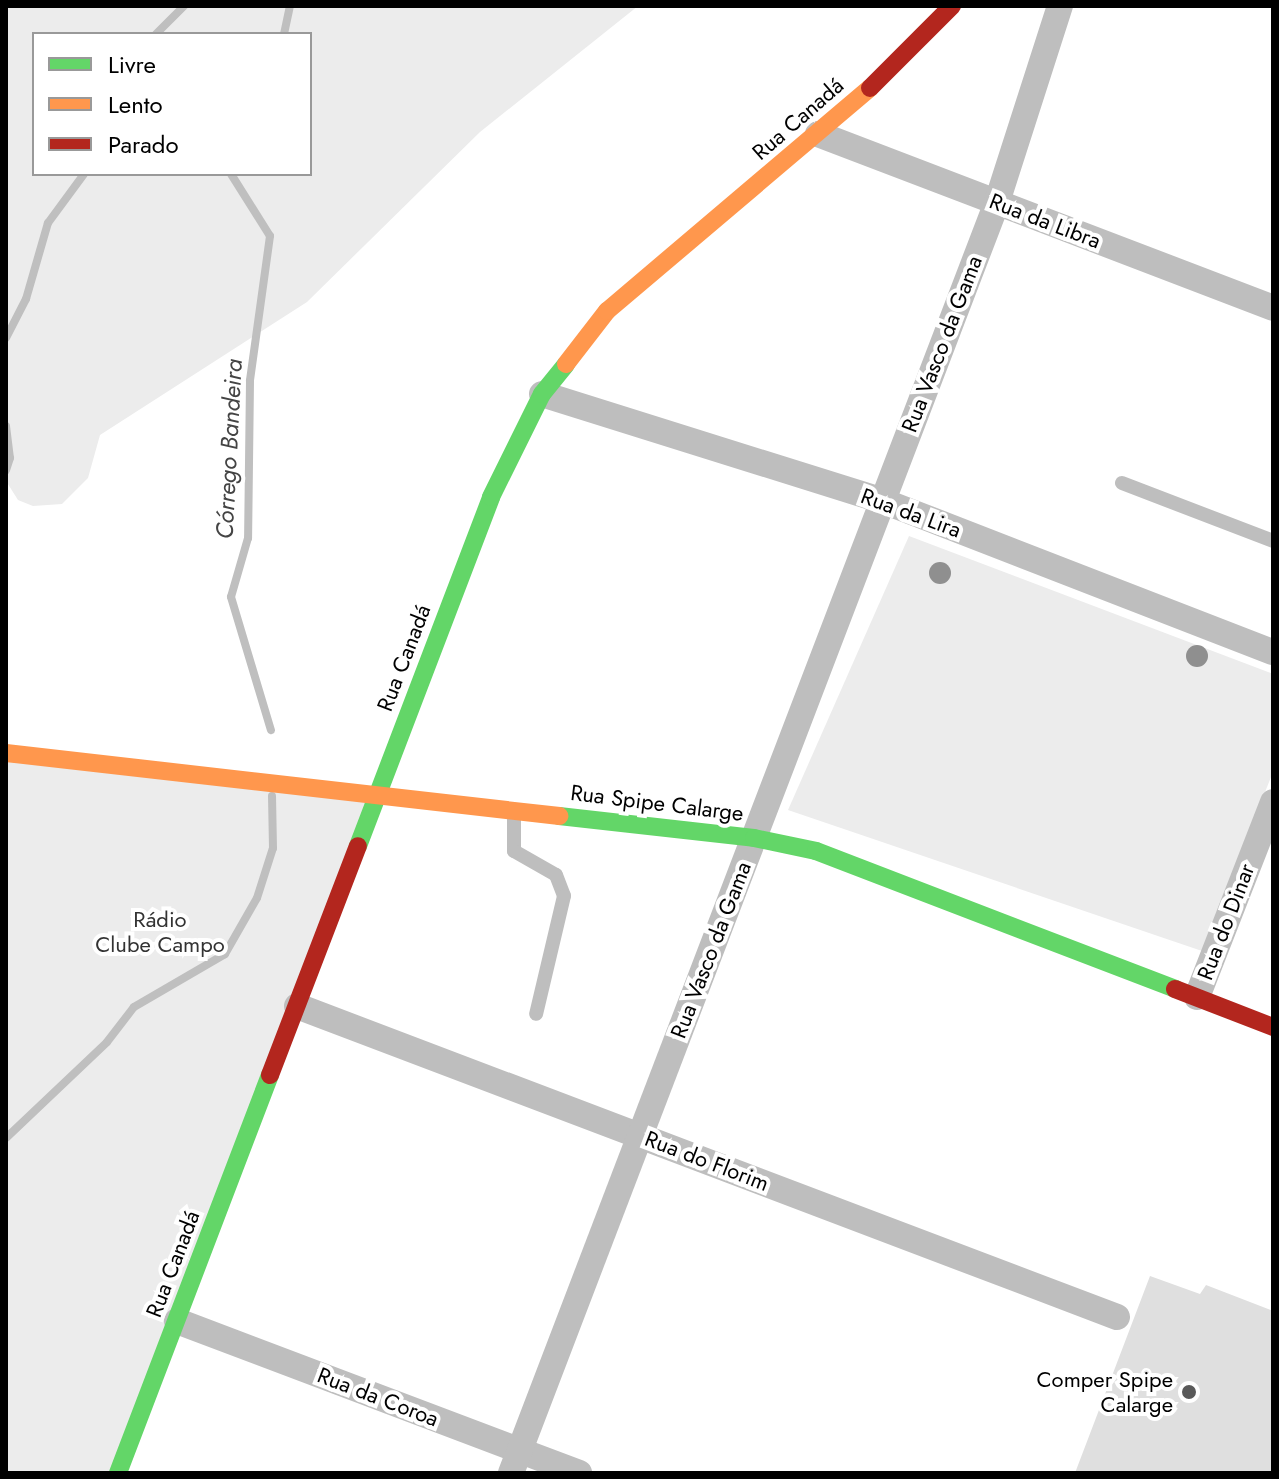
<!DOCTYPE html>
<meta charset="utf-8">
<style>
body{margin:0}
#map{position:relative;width:1279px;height:1479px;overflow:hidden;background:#fff;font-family:Jost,sans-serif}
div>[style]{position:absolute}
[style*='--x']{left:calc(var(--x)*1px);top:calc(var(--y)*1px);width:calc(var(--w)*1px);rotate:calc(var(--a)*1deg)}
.green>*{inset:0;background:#ececec}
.stream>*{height:8px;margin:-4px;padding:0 4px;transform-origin:4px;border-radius:4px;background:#bfbfbf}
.building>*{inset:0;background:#dfdfdf}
.lane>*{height:14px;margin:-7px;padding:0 7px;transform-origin:7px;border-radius:7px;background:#bebebe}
.street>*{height:26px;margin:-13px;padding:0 13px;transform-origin:13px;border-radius:13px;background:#bebebe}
.fast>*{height:18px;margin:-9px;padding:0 9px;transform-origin:9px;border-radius:9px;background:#63d668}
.slow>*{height:18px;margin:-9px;padding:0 9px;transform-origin:9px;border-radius:9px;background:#ff974d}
.jam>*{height:18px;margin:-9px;padding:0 9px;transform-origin:9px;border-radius:9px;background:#b3261e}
.trees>*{width:22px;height:22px;margin:-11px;border-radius:50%;background:#8f8f8f}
.dots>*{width:22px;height:22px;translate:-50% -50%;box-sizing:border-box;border:4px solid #fff;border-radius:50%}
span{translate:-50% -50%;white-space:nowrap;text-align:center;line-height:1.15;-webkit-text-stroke:8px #fff;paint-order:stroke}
.street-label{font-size:22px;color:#000}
.park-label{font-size:22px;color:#333}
.poi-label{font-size:22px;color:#000}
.right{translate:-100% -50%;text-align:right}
.water-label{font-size:24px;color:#444;font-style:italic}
.frame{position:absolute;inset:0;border:8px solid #000;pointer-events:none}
.legend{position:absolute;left:32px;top:32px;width:280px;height:144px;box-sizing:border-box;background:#fff;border:2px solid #999;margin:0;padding:10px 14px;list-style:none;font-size:24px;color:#000}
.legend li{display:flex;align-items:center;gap:16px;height:40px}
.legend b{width:40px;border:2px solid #999}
</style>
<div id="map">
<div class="green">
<div style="clip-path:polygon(evenodd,6px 6px,638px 6px,480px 132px,307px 302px,100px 435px,88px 478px,62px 504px,33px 506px,18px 500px,6px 481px,6px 6px,34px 34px,310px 34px,310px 174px,34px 174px,34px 34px)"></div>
<div style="clip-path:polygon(909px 536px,1273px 674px,1273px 772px,1202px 951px,788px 810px)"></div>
<div style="clip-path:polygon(6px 760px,378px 795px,118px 1473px,6px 1473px)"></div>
</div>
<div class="stream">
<div style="--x:156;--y:34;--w:40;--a:-45"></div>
<div style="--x:284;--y:34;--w:29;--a:-78"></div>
<div style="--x:231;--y:174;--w:73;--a:57.8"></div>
<div style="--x:270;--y:236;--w:146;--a:97.9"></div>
<div style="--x:250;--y:381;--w:157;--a:90.7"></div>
<div style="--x:248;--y:538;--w:61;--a:106.1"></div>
<div style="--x:231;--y:597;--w:139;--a:73.3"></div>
<div style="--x:6;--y:338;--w:44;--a:-62.9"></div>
<div style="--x:26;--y:299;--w:79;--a:-73.9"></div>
<div style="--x:48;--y:223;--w:61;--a:-53.7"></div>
<div style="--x:6;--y:426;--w:32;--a:83"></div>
<div style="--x:10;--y:458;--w:13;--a:108"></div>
<div style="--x:6;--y:1138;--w:139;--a:-43.5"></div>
<div style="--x:107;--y:1042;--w:44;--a:-52.4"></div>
<div style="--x:134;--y:1007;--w:105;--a:-30.2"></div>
<div style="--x:225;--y:954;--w:64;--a:-60.3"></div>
<div style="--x:257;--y:898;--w:52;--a:-72.3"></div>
<div style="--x:273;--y:848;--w:52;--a:-91.1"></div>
</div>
<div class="building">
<div style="clip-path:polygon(1150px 1276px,1200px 1294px,1206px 1285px,1273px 1311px,1273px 1473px,1075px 1473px)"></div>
</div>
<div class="lane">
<div style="--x:1122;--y:483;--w:162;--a:21"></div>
<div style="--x:514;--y:813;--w:38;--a:90"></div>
<div style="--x:514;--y:851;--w:48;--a:29.7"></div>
<div style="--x:556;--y:875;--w:22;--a:69"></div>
<div style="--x:564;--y:896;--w:121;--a:103.3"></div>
</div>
<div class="street">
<div style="--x:818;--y:134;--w:487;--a:20.9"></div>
<div style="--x:542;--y:394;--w:357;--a:17.4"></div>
<div style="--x:883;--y:501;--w:418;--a:21.2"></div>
<div style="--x:1197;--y:997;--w:209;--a:-68.7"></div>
<div style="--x:297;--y:1006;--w:877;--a:20.77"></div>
<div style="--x:177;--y:1321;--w:430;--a:20.7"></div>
<div style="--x:511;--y:1473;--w:1361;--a:-69.07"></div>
<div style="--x:997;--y:202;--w:206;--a:-72.2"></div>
</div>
<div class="fast">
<div style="--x:559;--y:816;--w:196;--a:6.4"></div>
<div style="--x:754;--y:838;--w:63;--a:11.8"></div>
<div style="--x:816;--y:851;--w:385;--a:21"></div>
<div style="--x:358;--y:846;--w:373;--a:-69.1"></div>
<div style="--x:491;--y:497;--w:115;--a:-63.7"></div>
<div style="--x:542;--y:394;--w:38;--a:-51"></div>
<div style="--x:118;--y:1473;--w:426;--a:-69.1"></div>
</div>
<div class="slow">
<div style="--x:566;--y:364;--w:67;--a:-52.3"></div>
<div style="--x:607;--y:311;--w:345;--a:-40.3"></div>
<div style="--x:6;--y:753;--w:557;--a:6.5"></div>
</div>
<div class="jam">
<div style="--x:870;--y:88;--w:116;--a:-45"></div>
<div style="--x:1175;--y:989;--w:105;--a:21.2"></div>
<div style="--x:270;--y:1075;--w:245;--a:-69"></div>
</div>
<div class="trees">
<div style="left:940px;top:573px"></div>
<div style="left:1197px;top:656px"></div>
</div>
<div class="dots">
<div style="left:1189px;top:1392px;background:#595959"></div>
</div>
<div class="street-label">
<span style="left:798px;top:119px;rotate:-41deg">Rua Canadá</span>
<span style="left:1045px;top:221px;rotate:21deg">Rua da Libra</span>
<span style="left:942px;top:344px;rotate:-69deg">Rua Vasco da Gama</span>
<span style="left:911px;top:513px;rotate:20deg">Rua da Lira</span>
<span style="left:404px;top:658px;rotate:-69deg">Rua Canadá</span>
<span style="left:657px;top:803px;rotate:7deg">Rua Spipe Calarge</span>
<span style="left:1226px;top:922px;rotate:-69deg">Rua do Dinar</span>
<span style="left:711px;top:950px;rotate:-69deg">Rua Vasco da Gama</span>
<span style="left:707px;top:1161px;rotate:21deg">Rua do Florim</span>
<span style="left:173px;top:1264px;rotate:-69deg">Rua Canadá</span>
<span style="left:378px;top:1397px;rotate:21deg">Rua da Coroa</span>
</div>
<div class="park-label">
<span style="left:160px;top:932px">Rádio<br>Clube Campo</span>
</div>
<div class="poi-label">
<span class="right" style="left:1173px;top:1392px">Comper Spipe<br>Calarge</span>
</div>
<div class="water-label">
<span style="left:229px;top:449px;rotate:-87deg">Córrego Bandeira</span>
</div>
<div class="frame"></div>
<ul class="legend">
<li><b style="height:10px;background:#63d668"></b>Livre</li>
<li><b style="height:10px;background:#ff974d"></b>Lento</li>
<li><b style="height:10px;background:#b3261e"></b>Parado</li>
</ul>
</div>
